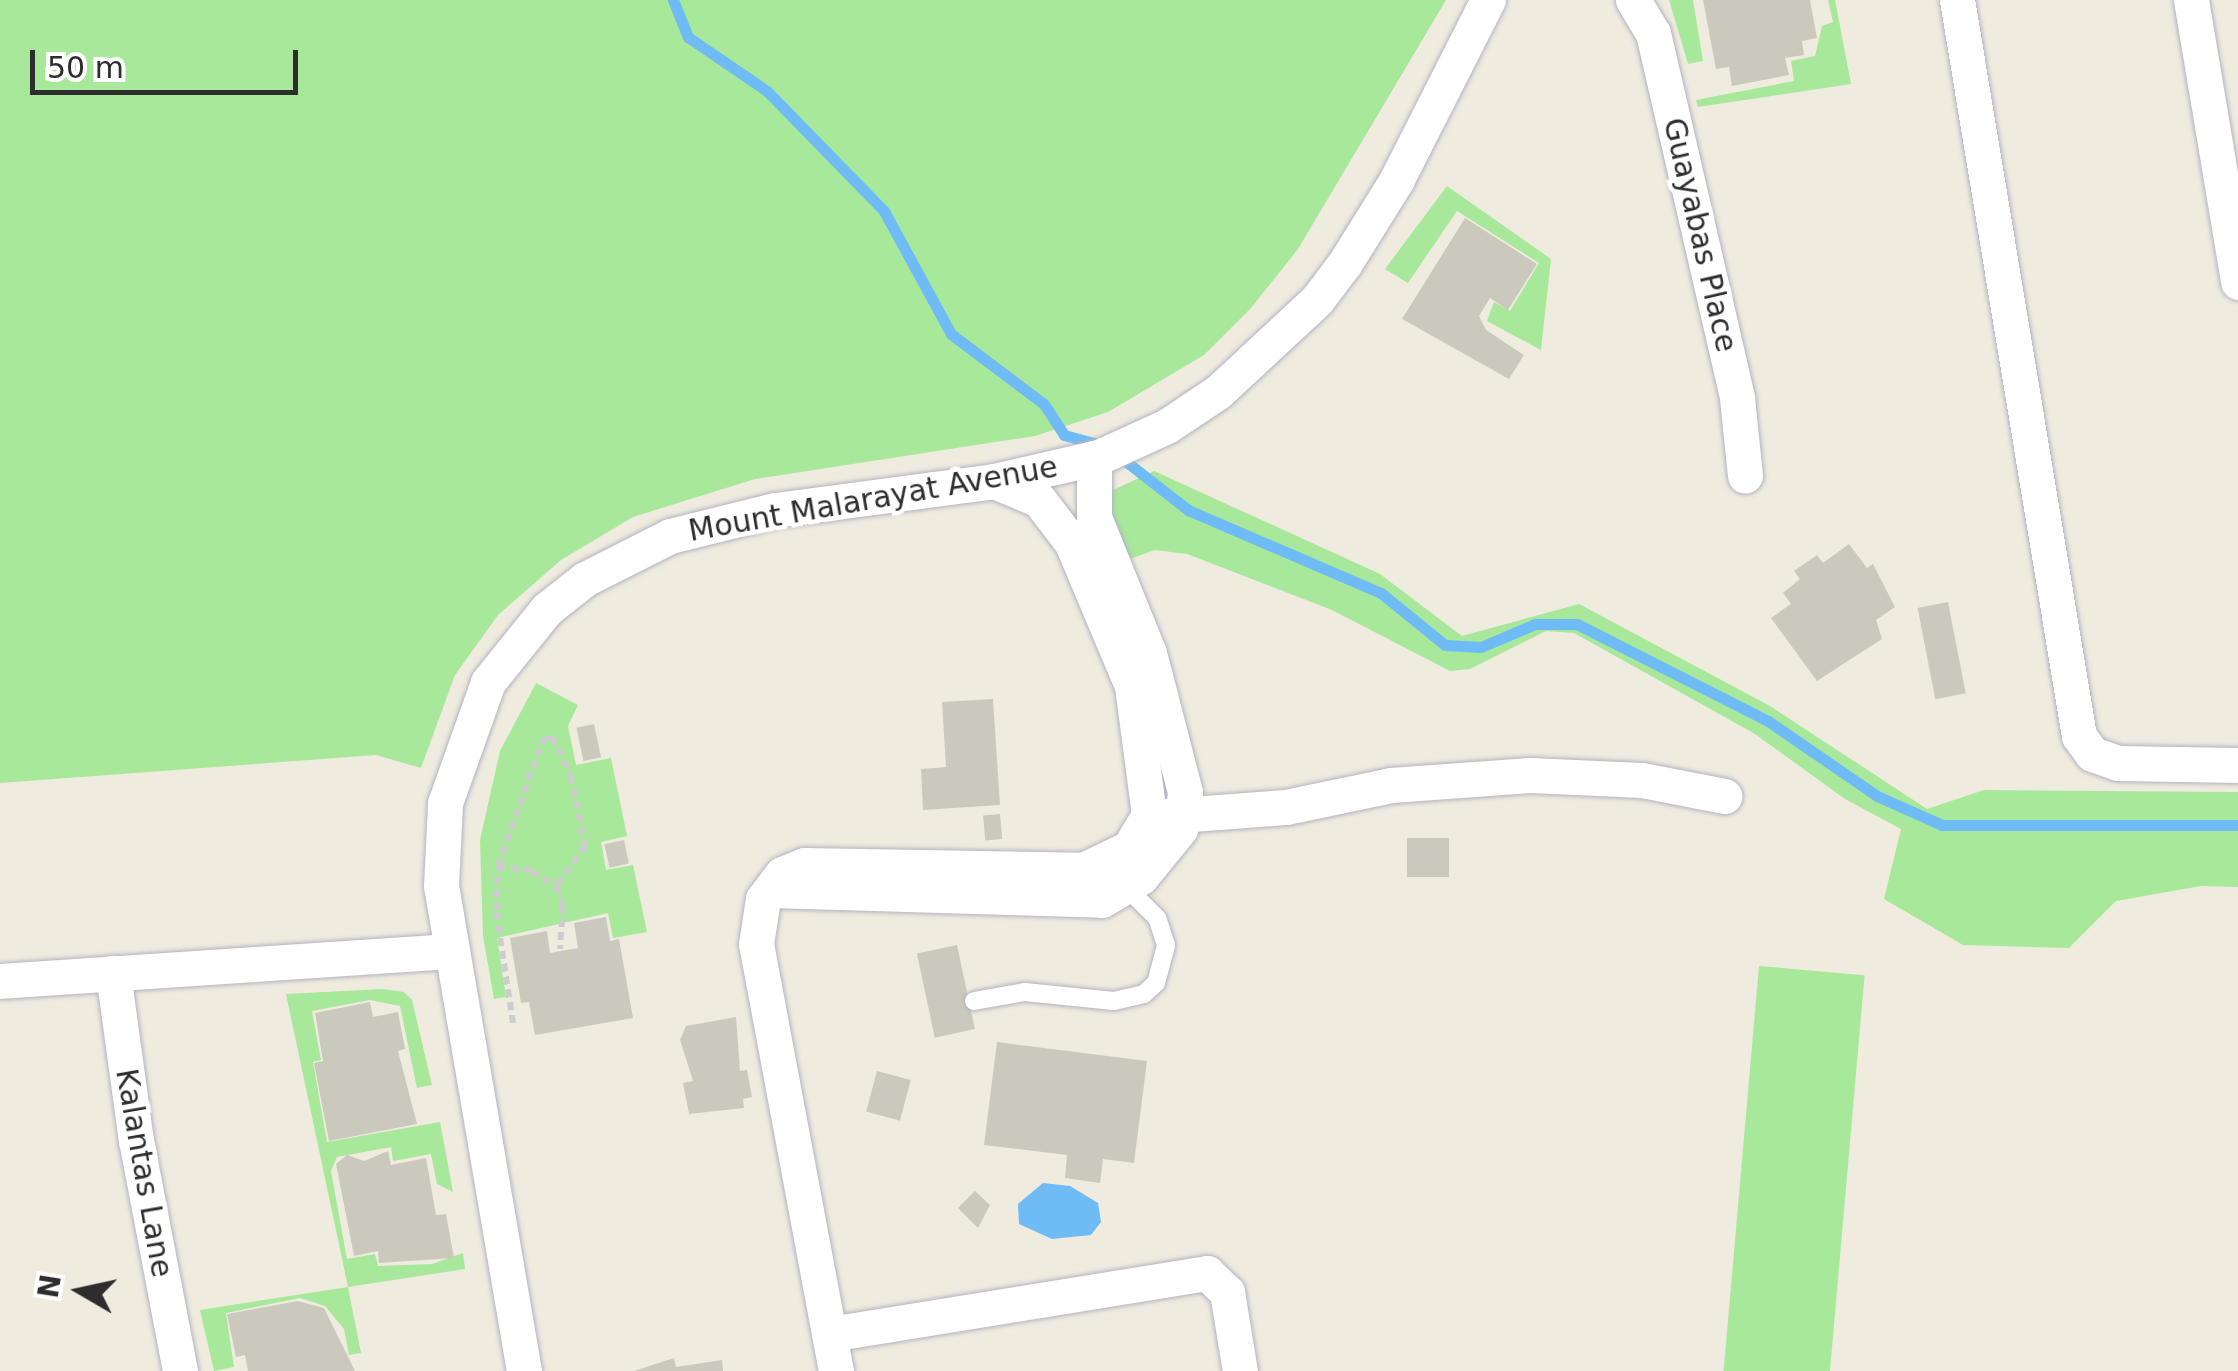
<!DOCTYPE html>
<style>
body{margin:0}
#map{position:relative;width:2238px;height:1371px;overflow:hidden;background:#efebdf;font-family:"DejaVu Sans",sans-serif}
div>[style]{position:absolute}
[style*='--x']{left:calc(var(--x)*1px);top:calc(var(--y)*1px);width:calc(var(--w)*1px);rotate:calc(var(--a)*1deg)}
.green>*{inset:0;background:#a8e89a;transform-origin:0 0}
.water>*{inset:0;background:#6fbbf5}
.stream>*{height:11px;margin:-5.5px;padding:0 5.5px;transform-origin:5.5px;border-radius:5.5px;background:#6fbbf5}
.building>*{inset:0;background:#cbc9be;transform-origin:0 0}
.path>*{height:6px;margin-top:-3px;transform-origin:0;background:repeating-linear-gradient(90deg,#cdcdcd 0 8px,transparent 0 13px)}
.roads{filter:drop-shadow(0 0 2px #b3b3c1) drop-shadow(0 0 2px #b3b3c1)}
.service>*{height:18px;margin:-9px;padding:0 9px;transform-origin:9px;border-radius:9px;background:#fff}
.minor>*{height:35px;margin:-17.5px;padding:0 17.5px;transform-origin:17.5px;border-radius:17.5px;background:#fff}
span{translate:-50% -50%;white-space:nowrap;text-align:center;line-height:1.15;-webkit-text-stroke:9px #fff;paint-order:stroke}
.street-label{font-size:30px;color:#2d2d2d}
.north{position:absolute;left:30px;top:1241px;width:100px;height:100px;-webkit-text-stroke:8px #fff;paint-order:stroke;rotate:279deg;font-size:28px;font-weight:700;line-height:40px;text-align:center;color:#2d2d2d}
.north::after{content:'';display:block;margin:auto;width:35px;height:45px;background:#2d2d2d;clip-path:polygon(50% 0,100% 100%,50% 72%,0 100%)}
.scale{position:absolute;left:30px;top:50px;width:268px;height:45px;box-sizing:border-box;border:5px solid #2d2d2d;border-top:0;padding-left:12px;font-size:30px;line-height:35px;white-space:nowrap;color:#2d2d2d;-webkit-text-stroke:8px #fff;paint-order:stroke}
</style>
<div id="map">
<div class="green">
<div style="clip-path:polygon(0 0,1446px 0,1298px 249px,1251px 308px,1204px 355px,1108px 412px,1035px 436px,755px 479px,633px 517px,561px 560px,498px 615px,455px 675px,421px 768px,376px 755px,0 783px)"></div>
<div style="clip-path:polygon(1669px 0,1693px 0,1703px 61px,1688px 64px)"></div>
<div style="clip-path:polygon(1828px 0,1835px 0,1851px 84px,1698px 107px,1696px 100px,1794px 81px,1791px 61px,1815px 56px,1822px 26px,1833px 22px)"></div>
<div style="clip-path:polygon(1447px 186px,1551px 259px,1541px 350px,1487px 321px,1494px 302px,1510px 311px,1539px 263px,1457px 211px,1408px 283px,1385px 269px)"></div>
<div style="clip-path:polygon(1154px 471px,1380px 574px,1462px 636px,1579px 604px,1770px 706px,1927px 809px,1984px 790px,2238px 792px,2238px 887px,2201px 886px,2116px 901px,2069px 948px,1963px 945px,1884px 899px,1901px 829px,1845px 799px,1755px 734px,1574px 633px,1546px 631px,1470px 669px,1450px 671px,1332px 610px,1187px 554px,1155px 550px,1130px 559px,1107px 507px,1109px 492px)"></div>
<div style="clip-path:polygon(536px 683px,578px 705px,568px 726px,576px 765px,611px 758px,627px 836px,601px 842px,606px 870px,633px 865px,647px 932px,613px 938px,608px 913px,497px 938px,506px 997px,494px 999px,483px 936px,480px 840px,500px 751px)"></div>
<div style="left:1759px;top:966px;width:106px;height:410px;rotate:5deg"></div>
<div style="clip-path:polygon(382px 989px,404px 992px,412px 1000px,432px 1085px,417px 1088px,400px 1006px,370px 1000px,312px 1011px,321px 1060px,313px 1062px,327px 1142px,440px 1122px,453px 1192px,437px 1184px,431px 1154px,393px 1161px,391px 1147px,337px 1157px,331px 1171px,347px 1259px,375px 1254px,378px 1266px,432px 1264px,463px 1253px,465px 1269px,348px 1287px,361px 1353px,349px 1355px,344px 1329px,325px 1306px,300px 1298px,226px 1313px,234px 1367px,214px 1371px,200px 1310px,348px 1287px,286px 994px)"></div>
</div>
<div class="water">
<div style="clip-path:polygon(1043px 1183px,1070px 1186px,1098px 1203px,1101px 1222px,1091px 1235px,1052px 1239px,1019px 1224px,1018px 1204px)"></div>
</div>
<div class="stream">
<div style="--x:673;--y:0;--w:40;--a:68"></div>
<div style="--x:688;--y:37;--w:96;--a:34.4"></div>
<div style="--x:767;--y:91;--w:168;--a:45.7"></div>
<div style="--x:884;--y:211;--w:140;--a:61.4"></div>
<div style="--x:951;--y:334;--w:116;--a:37"></div>
<div style="--x:1044;--y:404;--w:37;--a:57"></div>
<div style="--x:1064;--y:435;--w:31;--a:15"></div>
<div style="--x:1119;--y:456;--w:88;--a:38"></div>
<div style="--x:1188;--y:510;--w:210;--a:23.3"></div>
<div style="--x:1381;--y:593;--w:82;--a:39.1"></div>
<div style="--x:1445;--y:645;--w:36;--a:3"></div>
<div style="--x:1481;--y:647;--w:59;--a:-23.1"></div>
<div style="--x:1535;--y:624;--w:42;--a:0"></div>
<div style="--x:1577;--y:624;--w:214;--a:26.9"></div>
<div style="--x:1768;--y:721;--w:132;--a:34.5"></div>
<div style="--x:1877;--y:796;--w:71;--a:24"></div>
<div style="--x:1942;--y:825;--w:296;--a:0"></div>
</div>
<div class="building">
<div style="clip-path:polygon(1703px 0,1810px 0,1817px 38px,1802px 41px,1804px 55px,1785px 58px,1789px 75px,1732px 86px,1729px 67px,1716px 69px)"></div>
<div style="clip-path:polygon(1465px 218px,1537px 264px,1508px 310px,1490px 298px,1479px 316px,1486px 330px,1524px 355px,1509px 379px,1402px 319px)"></div>
<div style="clip-path:polygon(1849px 544px,1867px 568px,1873px 564px,1895px 607px,1876px 620px,1882px 639px,1817px 681px,1771px 618px,1791px 604px,1783px 593px,1800px 579px,1794px 571px,1817px 555px,1823px 563px)"></div>
<div style="left:1948px;top:602px;width:93px;height:31px;rotate:79deg"></div>
<div style="clip-path:polygon(993px 699px,1000px 805px,923px 810px,921px 769px,946px 767px,942px 702px)"></div>
<div style="left:594px;top:724px;width:34px;height:18px;rotate:78deg"></div>
<div style="left:1000px;top:814px;width:25px;height:17px;rotate:85deg"></div>
<div style="left:1407px;top:838px;width:42px;height:39px"></div>
<div style="left:624px;top:840px;width:24px;height:20px;rotate:78deg"></div>
<div style="clip-path:polygon(606px 917px,610px 941px,619px 939px,633px 1018px,535px 1035px,529px 1002px,521px 1003px,510px 938px,547px 931px,550px 953px,578px 948px,574px 923px)"></div>
<div style="left:957px;top:945px;width:86px;height:41px;rotate:78deg"></div>
<div style="clip-path:polygon(370px 1002px,373px 1017px,398px 1012px,405px 1049px,398px 1051px,417px 1124px,329px 1141px,314px 1063px,323px 1061px,315px 1013px)"></div>
<div style="clip-path:polygon(736px 1017px,740px 1071px,747px 1070px,752px 1097px,743px 1099px,744px 1108px,689px 1114px,683px 1083px,693px 1081px,680px 1040px,686px 1026px)"></div>
<div style="clip-path:polygon(997px 1042px,1147px 1061px,1134px 1163px,1103px 1159px,1100px 1183px,1065px 1178px,1067px 1155px,984px 1145px)"></div>
<div style="left:877px;top:1071px;width:35px;height:42px;rotate:15deg"></div>
<div style="clip-path:polygon(388px 1151px,391px 1165px,426px 1158px,436px 1215px,446px 1214px,454px 1258px,379px 1263px,378px 1251px,354px 1256px,336px 1164px,347px 1155px,364px 1161px)"></div>
<div style="clip-path:polygon(975px 1191px,990px 1205px,978px 1228px,958px 1208px)"></div>
<div style="clip-path:polygon(298px 1301px,324px 1308px,355px 1371px,248px 1371px,245px 1355px,236px 1357px,227px 1314px)"></div>
<div style="clip-path:polygon(674px 1358px,676px 1367px,722px 1360px,723px 1371px,634px 1371px)"></div>
</div>
<div class="path">
<div style="--x:498;--y:866;--w:134;--a:-70.3"></div>
<div style="--x:543;--y:740;--w:9;--a:-18"></div>
<div style="--x:552;--y:737;--w:43;--a:64"></div>
<div style="--x:571;--y:776;--w:71;--a:78.7"></div>
<div style="--x:585;--y:846;--w:49;--a:125.9"></div>
<div style="--x:513;--y:1023;--w:114;--a:-98.6"></div>
<div style="--x:496;--y:910;--w:44;--a:-87.4"></div>
<div style="--x:498;--y:866;--w:34;--a:8"></div>
<div style="--x:532;--y:871;--w:28;--a:32"></div>
<div style="--x:556;--y:886;--w:21;--a:71"></div>
<div style="--x:563;--y:906;--w:43;--a:94"></div>
</div>
<div class="roads">
<div class="service">
<div style="--x:974;--y:1001;--w:52;--a:-10"></div>
<div style="--x:1025;--y:992;--w:89;--a:5.8"></div>
<div style="--x:1114;--y:1001;--w:31;--a:-13"></div>
<div style="--x:1144;--y:994;--w:16;--a:-43"></div>
<div style="--x:1156;--y:983;--w:39;--a:-75"></div>
<div style="--x:1166;--y:945;--w:28;--a:-108"></div>
<div style="--x:1157;--y:918;--w:41;--a:-135"></div>
</div>
<div class="minor">
<div style="--x:1633;--y:0;--w:39;--a:59"></div>
<div style="--x:1653;--y:33;--w:375;--a:77"></div>
<div style="--x:1737;--y:398;--w:78;--a:84.1"></div>
<div style="--x:1957;--y:0;--w:746;--a:80.59"></div>
<div style="--x:2079;--y:736;--w:22;--a:54"></div>
<div style="--x:2092;--y:754;--w:28;--a:19"></div>
<div style="--x:2118;--y:763;--w:120;--a:1"></div>
<div style="--x:2191;--y:0;--w:286;--a:80.5"></div>
<div style="--x:1165;--y:816;--w:121;--a:-4.3"></div>
<div style="--x:1286;--y:807;--w:107;--a:-11.8"></div>
<div style="--x:1391;--y:785;--w:139;--a:-4.1"></div>
<div style="--x:1530;--y:775;--w:112;--a:2.6"></div>
<div style="--x:1642;--y:780;--w:84;--a:11"></div>
<div style="--x:770;--y:890;--w:332;--a:1.7"></div>
<div style="--x:1102;--y:900;--w:45;--a:-30.5"></div>
<div style="--x:1141;--y:877;--w:62;--a:-50.9"></div>
<div style="--x:1180;--y:829;--w:37;--a:-82"></div>
<div style="--x:1185;--y:792;--w:144;--a:-104.5"></div>
<div style="--x:1149;--y:653;--w:147;--a:-112"></div>
<div style="--x:1094;--y:517;--w:59;--a:-90"></div>
<div style="--x:113;--y:973;--w:169;--a:82.2"></div>
<div style="--x:136;--y:1140;--w:235;--a:79.2"></div>
<div style="--x:0;--y:981;--w:449;--a:-3.8"></div>
<div style="--x:830;--y:1334;--w:382;--a:-9.2"></div>
<div style="--x:1207;--y:1273;--w:28;--a:44"></div>
<div style="--x:1227;--y:1292;--w:80;--a:80.7"></div>
<div style="--x:524;--y:1371;--w:492;--a:-99.7"></div>
<div style="--x:441;--y:886;--w:83;--a:-87.2"></div>
<div style="--x:445;--y:803;--w:128;--a:-70.4"></div>
<div style="--x:488;--y:682;--w:94;--a:-51.1"></div>
<div style="--x:547;--y:609;--w:48;--a:-38.3"></div>
<div style="--x:585;--y:579;--w:95;--a:-26.8"></div>
<div style="--x:670;--y:536;--w:108;--a:-13.9"></div>
<div style="--x:775;--y:510;--w:221;--a:-7.5"></div>
<div style="--x:994;--y:481;--w:108;--a:-12.9"></div>
<div style="--x:1099;--y:457;--w:75;--a:-24.5"></div>
<div style="--x:1167;--y:426;--w:61;--a:-33.7"></div>
<div style="--x:1218;--y:392;--w:135;--a:-42.9"></div>
<div style="--x:1317;--y:300;--w:46;--a:-52.9"></div>
<div style="--x:1345;--y:263;--w:97;--a:-58.1"></div>
<div style="--x:1396;--y:181;--w:203;--a:-63.1"></div>
<div style="--x:836;--y:1371;--w:434;--a:-100.6"></div>
<div style="--x:756;--y:944;--w:46;--a:-81.2"></div>
<div style="--x:763;--y:899;--w:31;--a:-53"></div>
<div style="--x:782;--y:874;--w:24;--a:-22"></div>
<div style="--x:804;--y:865;--w:279;--a:1"></div>
<div style="--x:1083;--y:870;--w:51;--a:-25.6"></div>
<div style="--x:1129;--y:848;--w:39;--a:-59"></div>
<div style="--x:1149;--y:815;--w:130;--a:-97.5"></div>
<div style="--x:1132;--y:686;--w:155;--a:-112.8"></div>
<div style="--x:1072;--y:543;--w:54;--a:-127.5"></div>
<div style="--x:1039;--y:500;--w:49;--a:-157.1"></div>
</div>
</div>
<div class="street-label">
<span style="left:1700px;top:235px;rotate:77deg">Guayabas Place</span>
<span style="left:873px;top:499px;rotate:-10deg">Mount Malarayat Avenue</span>
<span style="left:144px;top:1173px;rotate:80deg">Kalantas Lane</span>
</div>
<div class="north">N</div>
<div class="scale">50 m</div>
</div>
